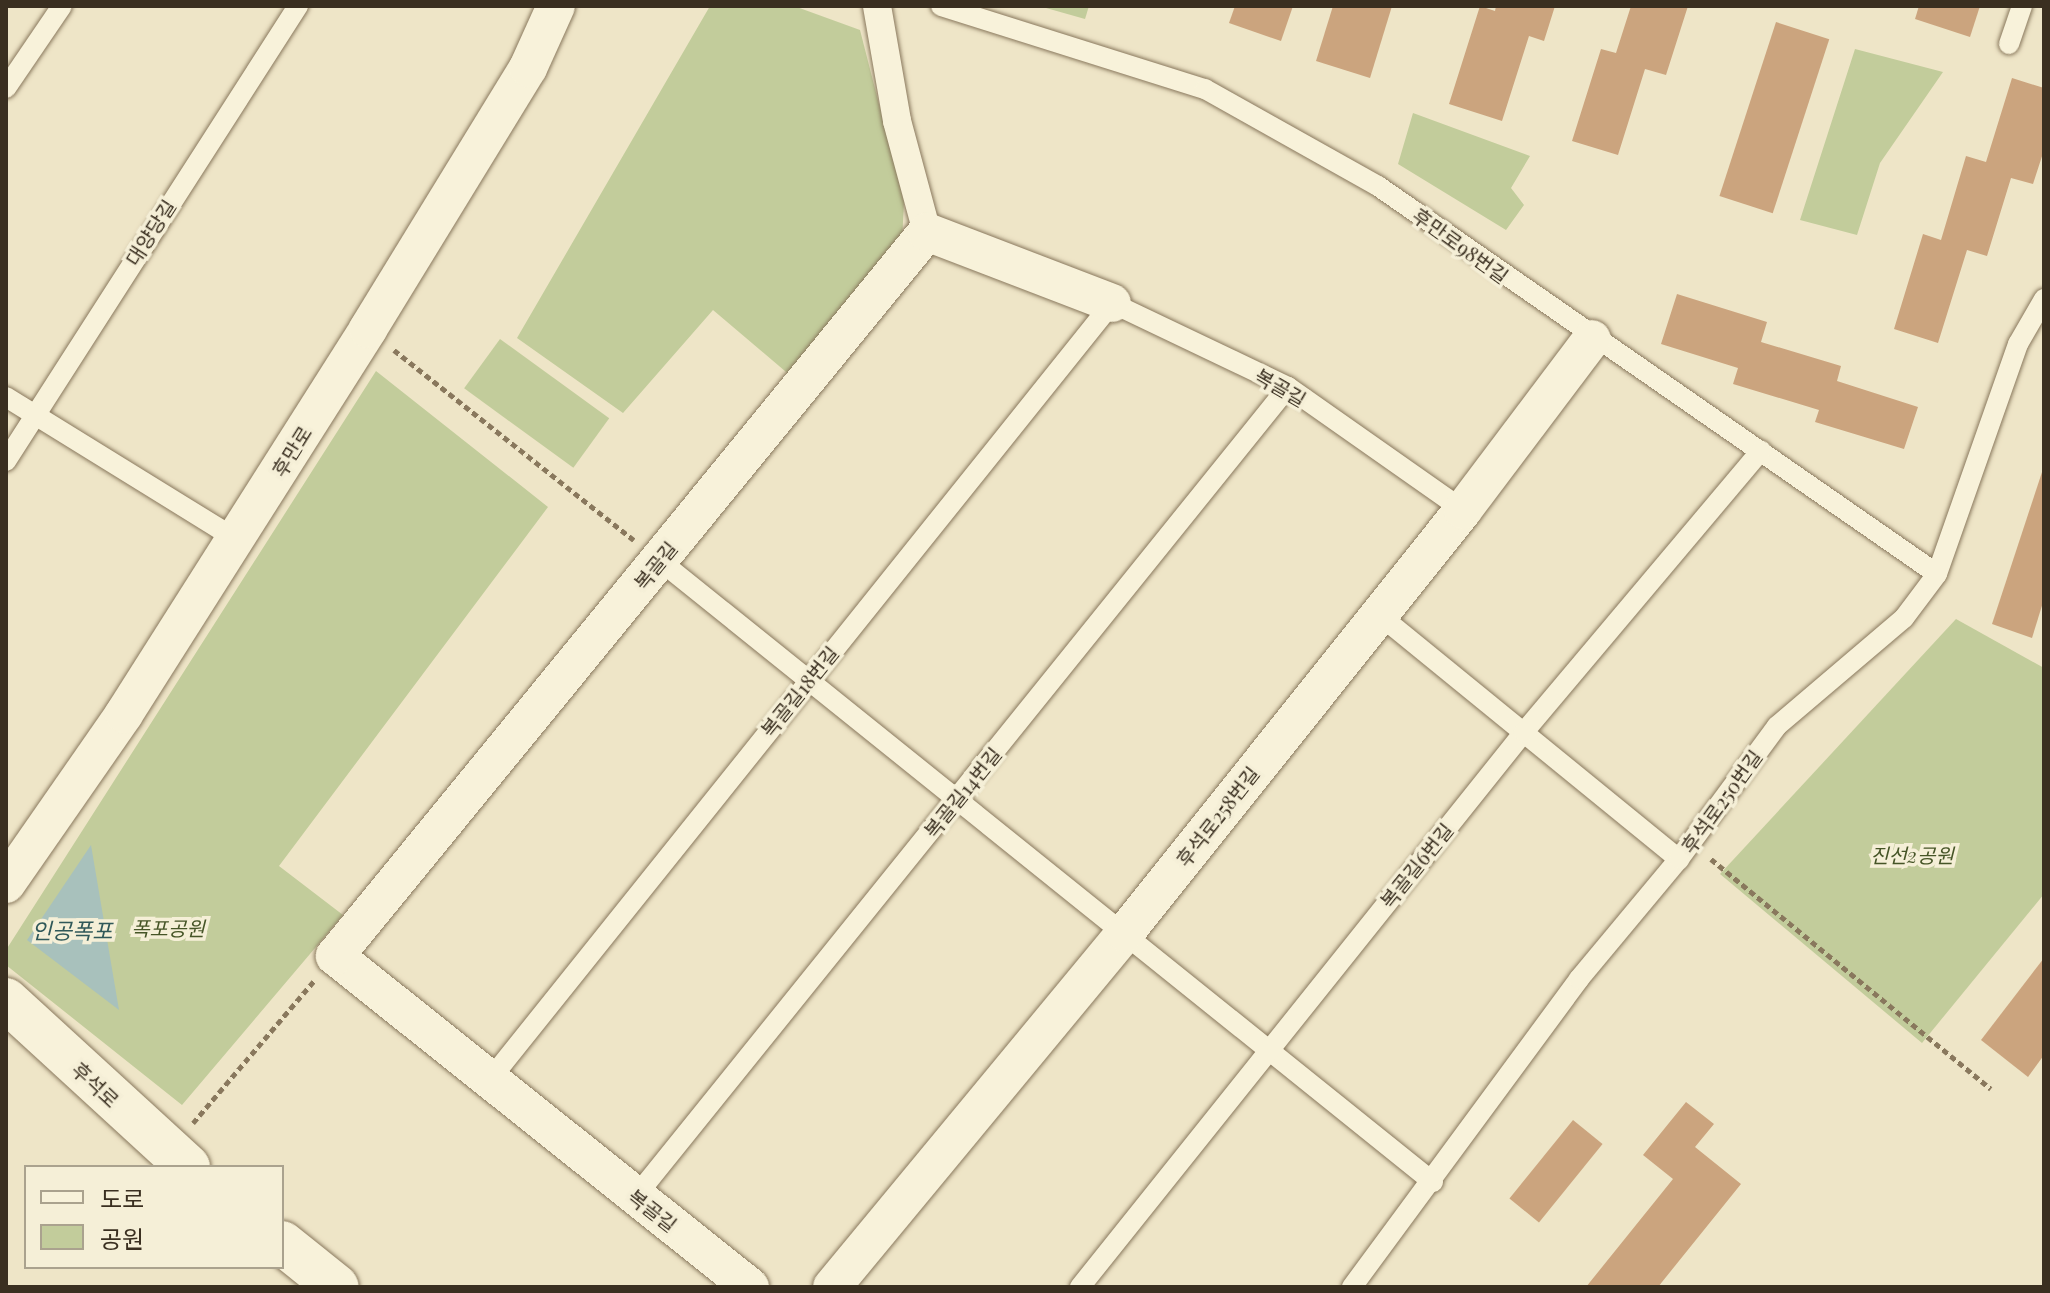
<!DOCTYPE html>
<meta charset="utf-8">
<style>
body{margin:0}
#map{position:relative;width:2050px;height:1293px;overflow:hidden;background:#eee5c7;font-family:"Playfair Display","Noto Sans KR",serif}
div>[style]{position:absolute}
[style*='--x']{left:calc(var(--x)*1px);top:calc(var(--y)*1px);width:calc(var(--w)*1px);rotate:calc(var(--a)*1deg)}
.green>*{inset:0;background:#c2cc9b;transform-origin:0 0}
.water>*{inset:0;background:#a8c1bc}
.building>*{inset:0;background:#cba47e;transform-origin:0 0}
.path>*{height:5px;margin-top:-2.5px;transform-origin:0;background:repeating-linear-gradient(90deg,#89785d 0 6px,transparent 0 10px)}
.roads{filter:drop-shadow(0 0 2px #89785d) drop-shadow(0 0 2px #89785d)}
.service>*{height:20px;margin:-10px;padding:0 10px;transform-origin:10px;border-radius:10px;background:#f8f2da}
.pedestrian>*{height:28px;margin:-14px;padding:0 14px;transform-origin:14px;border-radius:14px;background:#f8f2da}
.minor>*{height:38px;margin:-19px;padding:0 19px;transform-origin:19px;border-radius:19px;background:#f8f2da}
.tertiary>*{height:44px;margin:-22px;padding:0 22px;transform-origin:22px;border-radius:22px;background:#f8f2da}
span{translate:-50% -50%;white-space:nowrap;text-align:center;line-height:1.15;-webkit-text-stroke:7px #f5efd7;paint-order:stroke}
.street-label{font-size:20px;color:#3a2f20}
.park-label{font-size:20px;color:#465527;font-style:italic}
.water-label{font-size:22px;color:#305859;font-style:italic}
.frame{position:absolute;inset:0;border:8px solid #3a2f20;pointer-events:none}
.legend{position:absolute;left:24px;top:1165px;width:260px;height:104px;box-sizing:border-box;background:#f5efd7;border:2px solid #aaa28e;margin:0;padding:10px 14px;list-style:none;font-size:24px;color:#3a2f20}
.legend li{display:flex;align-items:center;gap:16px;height:40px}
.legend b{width:40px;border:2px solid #aaa28e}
</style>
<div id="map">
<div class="green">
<div style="clip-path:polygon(710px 6px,794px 6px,860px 30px,904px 202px,902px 241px,792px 377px,713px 310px,623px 413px,517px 338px)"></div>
<div style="clip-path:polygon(1039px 6px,1089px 6px,1085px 19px)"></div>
<div style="clip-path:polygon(1855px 49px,1943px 72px,1880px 163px,1857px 235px,1800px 220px)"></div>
<div style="clip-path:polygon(1413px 113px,1530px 156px,1511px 188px,1524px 205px,1506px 230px,1398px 164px)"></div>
<div style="left:500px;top:339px;width:135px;height:61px;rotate:36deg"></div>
<div style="clip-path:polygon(376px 371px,548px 507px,279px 866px,343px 915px,182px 1105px,6px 965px,6px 950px)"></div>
<div style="clip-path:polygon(1956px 619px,2044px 668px,2044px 894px,1922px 1043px,1720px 874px)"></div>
</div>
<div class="water">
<div style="clip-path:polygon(91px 845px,119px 1010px,27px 940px)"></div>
</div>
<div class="building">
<div style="clip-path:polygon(1235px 6px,1293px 6px,1281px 41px,1229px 23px)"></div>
<div style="clip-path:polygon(1333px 6px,1392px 6px,1370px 78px,1316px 61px)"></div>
<div style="clip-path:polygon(1480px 6px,1495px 11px,1496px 6px,1555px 6px,1544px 41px,1529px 36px,1502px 121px,1449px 104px)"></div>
<div style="clip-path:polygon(1631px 6px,1688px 6px,1666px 75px,1645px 69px,1618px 155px,1572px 141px,1601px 49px,1616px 53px)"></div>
<div style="clip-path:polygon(1919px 6px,1980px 6px,1970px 37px,1915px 19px)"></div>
<div style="left:1776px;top:22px;width:56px;height:183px;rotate:18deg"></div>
<div style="clip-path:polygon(2012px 78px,2044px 88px,2044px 150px,2033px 184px,2011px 178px,1987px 256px,1967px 250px,1938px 343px,1894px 329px,1923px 234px,1941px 240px,1966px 156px,1986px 162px)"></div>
<div style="clip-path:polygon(1677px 294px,1767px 322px,1761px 342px,1841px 366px,1837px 381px,1918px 407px,1904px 449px,1815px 422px,1819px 410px,1733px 384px,1738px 368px,1661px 344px)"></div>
<div style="clip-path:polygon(2044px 466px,2044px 599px,2032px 638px,1992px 624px)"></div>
<div style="clip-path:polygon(2044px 958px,2044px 1055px,2028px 1077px,1981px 1040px)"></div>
<div style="clip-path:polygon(1686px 1102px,1714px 1124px,1695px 1147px,1741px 1184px,1658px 1287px,1586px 1287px,1673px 1179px,1643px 1155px)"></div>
<div style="left:1573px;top:1120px;width:38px;height:101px;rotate:39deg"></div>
</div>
<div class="path">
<div style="--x:394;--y:350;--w:306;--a:38.4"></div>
<div style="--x:1711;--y:859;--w:362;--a:39.4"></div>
<div style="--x:193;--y:1123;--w:187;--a:-49.6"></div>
</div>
<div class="roads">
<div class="service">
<div style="--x:941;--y:6;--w:277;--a:17.5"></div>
<div style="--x:1205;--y:89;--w:198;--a:29.3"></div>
<div style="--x:1378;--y:186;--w:680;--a:34.76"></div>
<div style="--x:2009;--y:44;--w:40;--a:-71.1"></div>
<div style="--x:6;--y:88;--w:99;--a:-55.7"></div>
<div style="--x:6;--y:397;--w:270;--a:31.7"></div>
<div style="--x:6;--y:461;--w:541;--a:-57.31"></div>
<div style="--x:659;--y:560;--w:993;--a:38.79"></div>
<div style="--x:1377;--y:613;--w:390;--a:39.2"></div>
<div style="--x:488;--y:1082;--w:998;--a:-51.3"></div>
<div style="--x:1112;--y:303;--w:195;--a:25.5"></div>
<div style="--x:1288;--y:387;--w:214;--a:35.1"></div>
<div style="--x:636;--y:1196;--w:1039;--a:-51.13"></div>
<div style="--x:1080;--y:1287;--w:711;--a:-51.34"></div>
<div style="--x:1524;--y:732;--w:368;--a:-49.9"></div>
<div style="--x:1352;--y:1287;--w:383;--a:-53.6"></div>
<div style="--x:1579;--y:979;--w:156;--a:-50.2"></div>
<div style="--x:1679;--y:859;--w:165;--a:-53.6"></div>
<div style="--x:1777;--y:726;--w:167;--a:-40.4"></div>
<div style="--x:1904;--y:618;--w:55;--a:-53.1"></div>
<div style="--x:1937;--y:574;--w:244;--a:-70.6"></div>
<div style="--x:2018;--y:344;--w:52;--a:-60"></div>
</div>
<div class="pedestrian">
<div style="--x:877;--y:6;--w:117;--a:80.1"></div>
<div style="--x:897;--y:121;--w:115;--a:74.9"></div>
</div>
<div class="minor">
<div style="--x:6;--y:884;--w:207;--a:-55.2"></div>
<div style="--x:124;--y:714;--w:456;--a:-57.6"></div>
<div style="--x:368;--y:329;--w:306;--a:-58.5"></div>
<div style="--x:528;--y:68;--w:68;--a:-65.7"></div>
<div style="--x:750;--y:1287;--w:531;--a:-141.42"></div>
<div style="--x:335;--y:956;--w:935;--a:-50.73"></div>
<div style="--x:927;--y:232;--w:198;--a:21"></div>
<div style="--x:832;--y:1287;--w:460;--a:-50.4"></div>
<div style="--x:1125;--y:933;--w:541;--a:-51.37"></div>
<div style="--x:1463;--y:510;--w:214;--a:-53"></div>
</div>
<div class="tertiary">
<div style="--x:6;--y:1000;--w:247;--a:42.5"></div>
<div style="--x:282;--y:1243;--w:70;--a:38.7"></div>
</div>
</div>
<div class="street-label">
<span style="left:150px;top:232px;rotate:-57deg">대양당길</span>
<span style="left:1461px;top:245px;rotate:36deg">후만로98번길</span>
<span style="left:1281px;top:387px;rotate:30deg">복골길</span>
<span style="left:291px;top:451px;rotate:-58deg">후만로</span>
<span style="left:655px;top:565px;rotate:-51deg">복골길</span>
<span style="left:799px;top:691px;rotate:-51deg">복골길18번길</span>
<span style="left:962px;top:792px;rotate:-51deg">복골길14번길</span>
<span style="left:1721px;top:801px;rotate:-54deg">후석로250번길</span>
<span style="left:1217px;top:816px;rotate:-52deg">후석로258번길</span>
<span style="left:1416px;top:865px;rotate:-51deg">복골길6번길</span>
<span style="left:96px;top:1084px;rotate:43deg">후석로</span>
<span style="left:653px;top:1210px;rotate:38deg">복골길</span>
</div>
<div class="park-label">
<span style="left:1912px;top:854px">진선2공원</span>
<span style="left:168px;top:927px">폭포공원</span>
</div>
<div class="water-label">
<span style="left:72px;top:931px">인공폭포</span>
</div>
<div class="frame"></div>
<ul class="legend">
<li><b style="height:10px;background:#f8f2da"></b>도로</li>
<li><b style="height:22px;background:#c2cc9b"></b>공원</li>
</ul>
</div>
